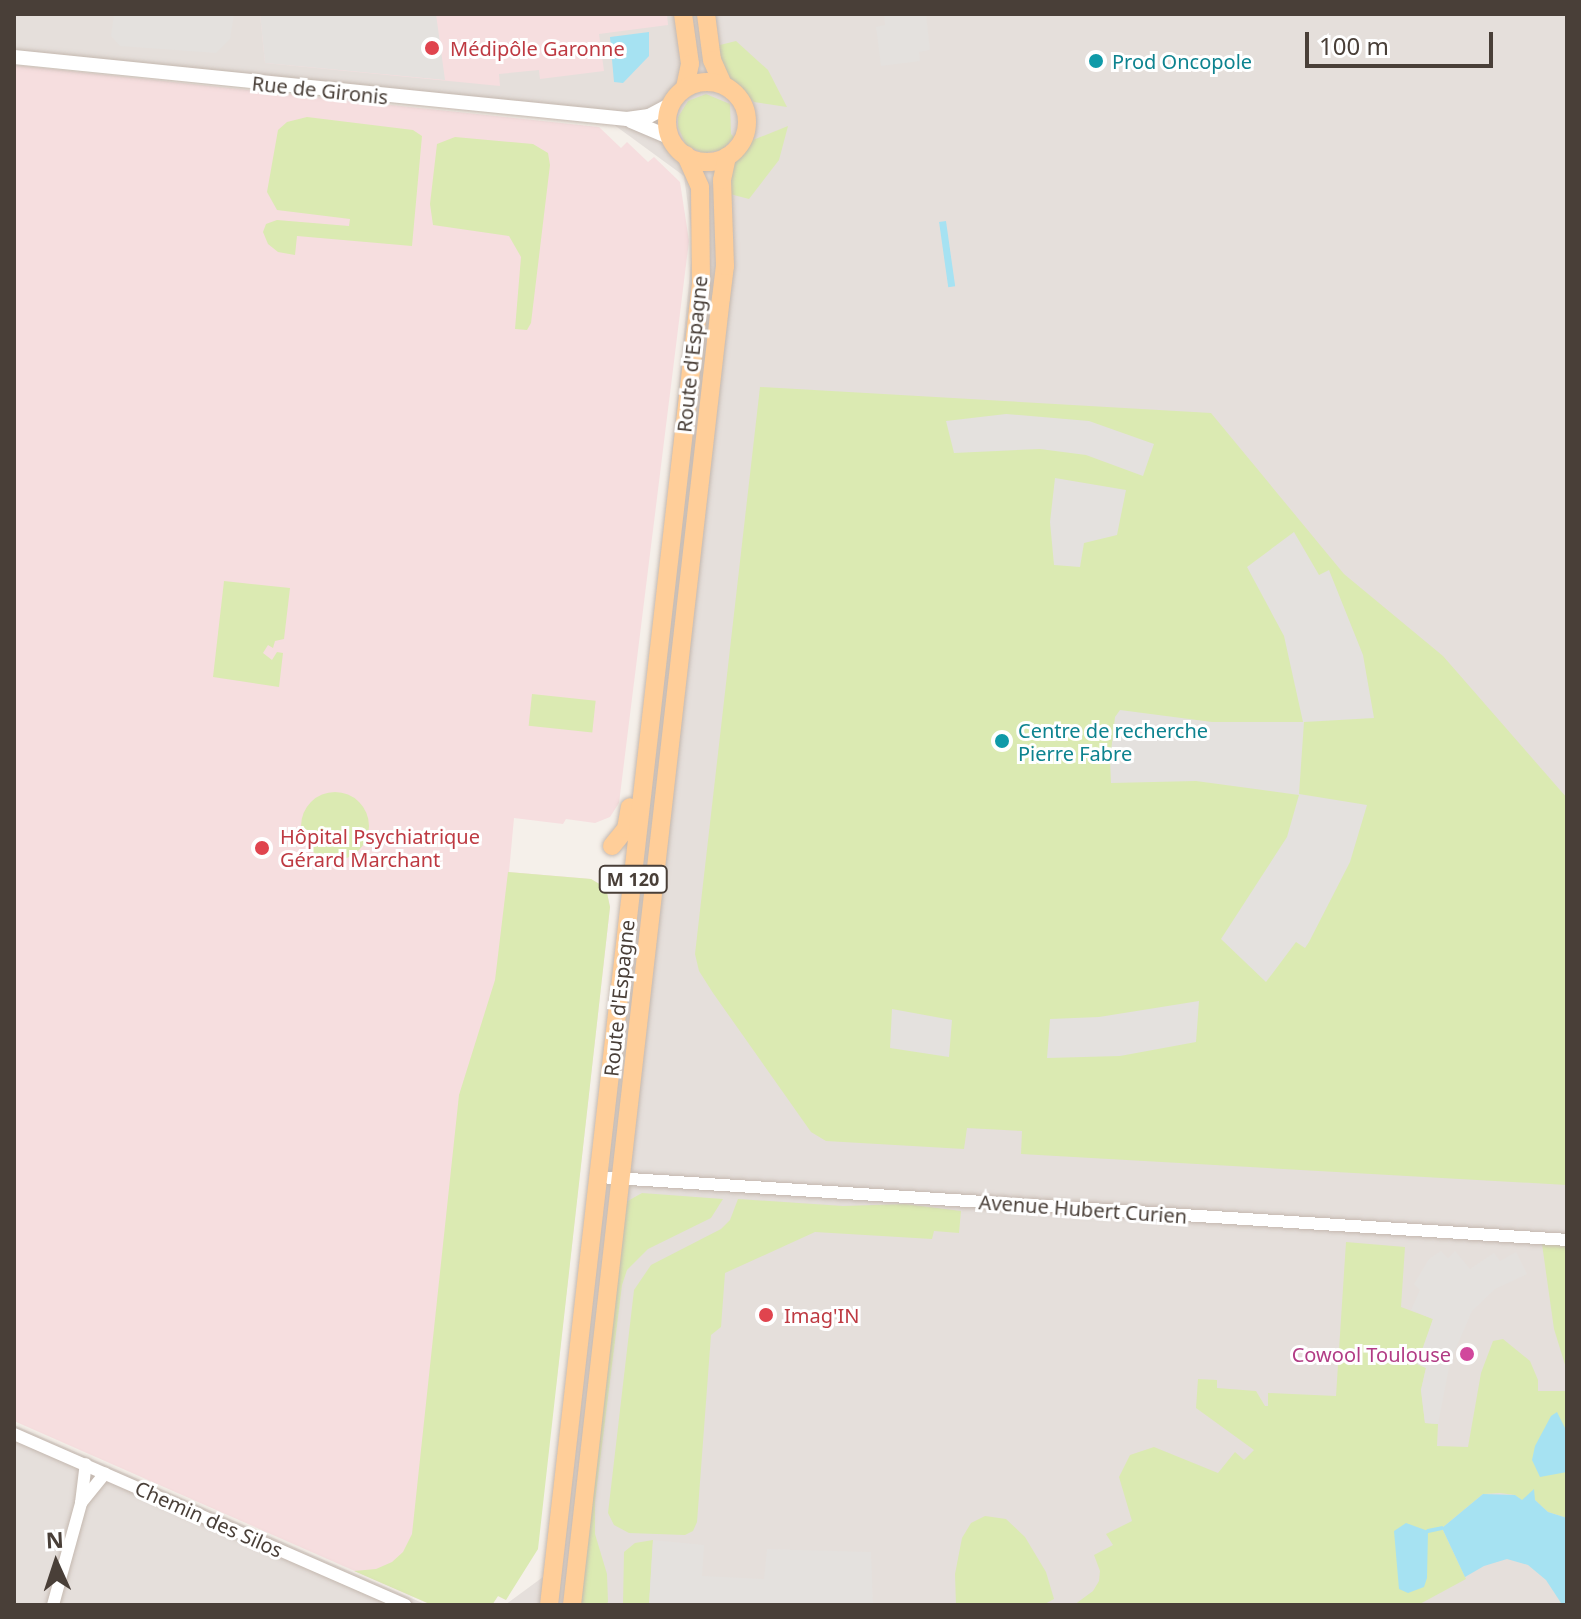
<!DOCTYPE html>
<meta charset="utf-8">
<style>
body{margin:0}
#map{position:relative;width:1581px;height:1619px;overflow:hidden;background:#f5f0ea;font-family:"Noto Sans",sans-serif}
div>[style]{position:absolute}
[style*='--x']{left:calc(var(--x)*1px);top:calc(var(--y)*1px);width:calc(var(--w)*1px);rotate:calc(var(--a)*1deg)}
.industrial>*{inset:0;background:#e5dfdb}
.medical>*{inset:0;background:#f6dedf}
.green>*{inset:0;background:#dbeab2;transform-origin:0 0}
.round{border-radius:50%}
.parking>*{inset:0;background:#e4e1de}
.water>*{inset:0;background:#a6e2f2;transform-origin:0 0}
.stream>*{height:4px;margin:-2px;padding:0 2px;transform-origin:2px;border-radius:2px;background:#a6e2f2}
.roads{filter:drop-shadow(0 0 2px #c4b8af) drop-shadow(0 0 2px #c4b8af)}
.minor>*{height:12px;margin:-6px;padding:0 6px;transform-origin:6px;border-radius:6px;background:#fff}
.tertiary>*{height:14px;margin:-7px;padding:0 7px;transform-origin:7px;border-radius:7px;background:#fff}
.primary>*{height:18px;margin:-9px;padding:0 9px;transform-origin:9px;border-radius:9px;background:#ffce99}
.primary>.ring{margin:-9px;padding:0;box-sizing:content-box;background:none;border:18px solid #ffce99;border-radius:50%}
.dots>*{width:22px;height:22px;translate:-50% -50%;box-sizing:border-box;border:4px solid #fff;border-radius:50%}
span{translate:-50% -50%;white-space:nowrap;text-align:center;line-height:1.15;-webkit-text-stroke:6px #fff;paint-order:stroke}
.shield-label span{padding:2px 6px;background:#fff;border:2px solid;border-radius:6px;-webkit-text-stroke-width:0}
.shield-label{font-size:18px;color:#493f38;font-weight:700}
.health-label{font-size:20px;color:#be3a42}
.left{translate:0 -50%;text-align:left}
.culture-label{font-size:20px;color:#0d838f}
.street-label{font-size:20px;color:#493f38}
.hotel-label{font-size:20px;color:#b23c85}
.right{translate:-100% -50%;text-align:right}
.frame{position:absolute;inset:0;border:16px solid #493f38;pointer-events:none}
.north{position:absolute;left:16px;top:1523px;width:80px;height:80px;-webkit-text-stroke:6px #fff;paint-order:stroke;rotate:357deg;font-size:22px;font-weight:700;line-height:32px;text-align:center;color:#493f38}
.north::after{content:'';display:block;margin:auto;width:28px;height:36px;background:#493f38;clip-path:polygon(50% 0,100% 100%,50% 72%,0 100%)}
.scale{position:absolute;left:1305px;top:32px;width:188px;height:36px;box-sizing:border-box;border:4px solid #493f38;border-top:0;padding-left:10px;font-size:24px;line-height:28px;white-space:nowrap;color:#493f38;-webkit-text-stroke:6px #fff;paint-order:stroke}
</style>
<div id="map">
<div class="industrial">
<div style="clip-path:polygon(14px 14px,1567px 14px,1567px 1605px,505px 1605px,543px 1577px,653px 646px,693px 243px,684px 176px,613px 124px,14px 51px)"></div>
<div style="clip-path:polygon(14px 1425px,427px 1605px,14px 1605px)"></div>
</div>
<div class="medical">
<div style="clip-path:polygon(260px 14px,667px 14px,668px 25px,599px 34px,604px 71px,540px 79px,539px 70px,499px 74px,500px 86px,265px 63px)"></div>
<div style="clip-path:polygon(14px 65px,599px 127px,621px 148px,627px 142px,648px 162px,654px 157px,680px 182px,689px 241px,619px 803px,610px 817px,595px 823px,566px 819px,563px 824px,514px 818px,509px 872px,591px 879px,606px 888px,610px 907px,556px 1386px,506px 1600px,498px 1596px,492px 1605px,432px 1605px,14px 1421px)"></div>
</div>
<div class="green">
<div style="clip-path:polygon(736px 41px,768px 70px,787px 107px,754px 102px,726px 78px,716px 46px)"></div>
<div style="clip-path:polygon(706px 94px,730px 104px,731px 134px,734px 137px,722px 150px,703px 153px,686px 145px,678px 127px,678px 117px,688px 101px)"></div>
<div style="clip-path:polygon(307px 117px,413px 130px,422px 136px,412px 246px,297px 236px,295px 255px,278px 252px,268px 244px,263px 232px,266px 224px,277px 220px,349px 226px,350px 219px,277px 210px,267px 192px,278px 130px,287px 122px)"></div>
<div style="clip-path:polygon(788px 126px,779px 160px,749px 199px,730px 194px,727px 181px,734px 162px,753px 140px)"></div>
<div style="clip-path:polygon(455px 137px,533px 144px,548px 153px,550px 165px,531px 323px,527px 330px,515px 329px,521px 257px,509px 236px,433px 225px,430px 204px,437px 144px)"></div>
<div style="clip-path:polygon(760px 387px,1211px 413px,1344px 574px,1443px 656px,1567px 798px,1567px 1185px,1021px 1154px,1022px 1131px,967px 1128px,964px 1149px,826px 1141px,811px 1132px,713px 993px,699px 971px,695px 954px)"></div>
<div style="clip-path:polygon(224px 581px,290px 588px,284px 639px,275px 641px,273px 648px,268px 645px,263px 653px,272px 660px,277px 652px,283px 653px,279px 687px,213px 677px)"></div>
<div style="left:532px;top:694px;width:64px;height:32px;rotate:6deg"></div>
<div class="round" style="left:301px;top:792px;width:68px;height:68px"></div>
<div style="clip-path:polygon(508px 872px,591px 879px,606px 888px,610px 907px,538px 1549px,506px 1600px,498px 1596px,492px 1605px,432px 1605px,354px 1571px,376px 1569px,392px 1562px,403px 1552px,412px 1534px,459px 1095px,495px 980px)"></div>
<div style="clip-path:polygon(642px 1193px,723px 1199px,711px 1218px,648px 1249px,627px 1270px,622px 1285px,595px 1501px,595px 1534px,607px 1574px,608px 1602px,606px 1605px,578px 1605px,626px 1202px)"></div>
<div style="clip-path:polygon(738px 1199px,843px 1206px,905px 1204px,961px 1211px,959px 1233px,934px 1231px,932px 1239px,815px 1232px,725px 1273px,721px 1327px,711px 1335px,697px 1522px,693px 1531px,685px 1535px,629px 1533px,614px 1525px,608px 1513px,634px 1290px,651px 1265px,721px 1229px,730px 1220px)"></div>
<div style="clip-path:polygon(1346px 1242px,1405px 1247px,1401px 1307px,1433px 1319px,1418px 1364px,1426px 1368px,1421px 1390px,1425px 1423px,1438px 1424px,1437px 1446px,1468px 1447px,1481px 1373px,1493px 1341px,1503px 1339px,1530px 1361px,1538px 1380px,1538px 1391px,1567px 1391px,1567px 1518px,1548px 1512px,1535px 1500px,1521px 1500px,1515px 1495px,1500px 1493px,1483px 1494px,1442px 1528px,1466px 1579px,1418px 1605px,1074px 1605px,1093px 1591px,1099px 1581px,1100px 1571px,1094px 1555px,1113px 1545px,1106px 1534px,1132px 1521px,1119px 1477px,1130px 1455px,1154px 1447px,1218px 1473px,1235px 1452px,1244px 1460px,1254px 1450px,1196px 1408px,1198px 1379px,1217px 1380px,1217px 1388px,1256px 1391px,1265px 1406px,1268px 1406px,1268px 1393px,1336px 1396px)"></div>
<div style="clip-path:polygon(1542px 1244px,1567px 1246px,1567px 1371px,1554px 1329px)"></div>
<div style="clip-path:polygon(985px 1516px,1006px 1519px,1025px 1537px,1046px 1572px,1054px 1599px,1043px 1605px,956px 1605px,955px 1574px,962px 1538px,971px 1523px)"></div>
<div style="clip-path:polygon(653px 1540px,649px 1605px,623px 1605px,624px 1552px,635px 1543px)"></div>
</div>
<div class="parking">
<div style="clip-path:polygon(114px 14px,234px 14px,230px 39px,216px 53px,120px 46px,111px 36px)"></div>
<div style="clip-path:polygon(260px 14px,436px 14px,445px 80px,265px 63px)"></div>
<div style="clip-path:polygon(884px 14px,926px 14px,930px 50px,919px 52px,920px 61px,881px 66px,876px 27px,885px 25px)"></div>
<div style="clip-path:polygon(1006px 414px,1089px 421px,1154px 444px,1143px 476px,1086px 455px,1040px 449px,954px 453px,946px 421px)"></div>
<div style="clip-path:polygon(1055px 478px,1126px 490px,1117px 535px,1084px 543px,1080px 567px,1054px 565px,1050px 522px)"></div>
<div style="clip-path:polygon(1294px 532px,1319px 575px,1329px 570px,1363px 655px,1374px 718px,1304px 722px,1299px 794px,1367px 805px,1350px 862px,1309px 942px,1305px 948px,1296px 942px,1266px 982px,1221px 939px,1287px 837px,1299px 795px,1196px 781px,1111px 783px,1110px 760px,1115px 717px,1120px 710px,1212px 722px,1303px 722px,1284px 636px,1247px 567px)"></div>
<div style="clip-path:polygon(1199px 1001px,1196px 1042px,1120px 1056px,1047px 1058px,1050px 1019px,1099px 1017px)"></div>
<div style="clip-path:polygon(892px 1009px,952px 1020px,949px 1057px,890px 1048px)"></div>
<div style="clip-path:polygon(1441px 1251px,1448px 1258px,1455px 1251px,1470px 1269px,1494px 1253px,1500px 1261px,1516px 1252px,1527px 1274px,1495px 1289px,1472px 1311px,1450px 1362px,1438px 1424px,1425px 1423px,1421px 1390px,1426px 1368px,1417px 1364px,1433px 1319px,1411px 1310px,1420px 1290px,1414px 1284px,1429px 1259px)"></div>
<div style="clip-path:polygon(653px 1540px,704px 1545px,702px 1576px,764px 1579px,767px 1549px,871px 1552px,873px 1605px,649px 1605px)"></div>
</div>
<div class="water">
<div style="clip-path:polygon(649px 32px,649px 56px,623px 83px,614px 82px,610px 37px)"></div>
<div style="left:946px;top:221px;width:66px;height:7px;rotate:82deg"></div>
<div style="clip-path:polygon(1557px 1412px,1567px 1432px,1567px 1472px,1540px 1477px,1532px 1460px,1535px 1446px,1551px 1416px)"></div>
<div style="clip-path:polygon(1534px 1489px,1535px 1500px,1548px 1512px,1567px 1518px,1567px 1603px,1561px 1603px,1546px 1580px,1528px 1565px,1507px 1559px,1484px 1566px,1465px 1577px,1442px 1528px,1483px 1494px,1515px 1495px,1522px 1500px)"></div>
<div style="clip-path:polygon(1406px 1523px,1428px 1531px,1427px 1578px,1424px 1587px,1408px 1593px,1399px 1589px,1394px 1531px)"></div>
</div>
<div class="stream">
<div style="--x:1428;--y:1531;--w:14;--a:-12"></div>
</div>
<div class="roads">
<div class="minor">
<div style="--x:599;--y:1177;--w:970;--a:3.72"></div>
<div style="--x:14;--y:1434;--w:427;--a:23.6"></div>
<div style="--x:81;--y:1503;--w:38;--a:-51"></div>
<div style="--x:53;--y:1605;--w:106;--a:-74.6"></div>
<div style="--x:81;--y:1503;--w:39;--a:-83"></div>
</div>
<div class="tertiary">
<div style="--x:14;--y:57;--w:616;--a:5.78"></div>
<div style="--x:627;--y:119;--w:22;--a:-8"></div>
<div style="--x:649;--y:116;--w:26;--a:-28"></div>
<div style="--x:631;--y:121;--w:43;--a:23"></div>
</div>
<div class="primary">
<div style="--x:683;--y:14;--w:50;--a:82"></div>
<div style="--x:690;--y:64;--w:25;--a:102"></div>
<div style="--x:706;--y:14;--w:46;--a:82.6"></div>
<div style="--x:712;--y:60;--w:27;--a:66"></div>
<div class="ring" style="left:667px;top:82px;width:62px;height:62px"></div>
<div style="--x:612;--y:846;--w:22;--a:-51"></div>
<div style="--x:626;--y:829;--w:22;--a:-80"></div>
<div style="--x:549;--y:1605;--w:1331;--a:-83.44"></div>
<div style="--x:701;--y:283;--w:96;--a:-90.6"></div>
<div style="--x:700;--y:187;--w:35;--a:-114"></div>
<div style="--x:572;--y:1605;--w:1315;--a:-83.5"></div>
<div style="--x:721;--y:298;--w:32;--a:-83"></div>
<div style="--x:725;--y:266;--w:86;--a:-92"></div>
<div style="--x:722;--y:180;--w:24;--a:-78"></div>
</div>
</div>
<div class="dots">
<div style="left:432px;top:48px;background:#e0444e"></div>
<div style="left:1096px;top:61px;background:#0f9aa8"></div>
<div style="left:1002px;top:741px;background:#0f9aa8"></div>
<div style="left:262px;top:848px;background:#e0444e"></div>
<div style="left:766px;top:1315px;background:#e0444e"></div>
<div style="left:1467px;top:1354px;background:#d1479c"></div>
</div>
<div class="shield-label">
<span style="left:633px;top:879px">M 120</span>
</div>
<div class="health-label">
<span class="left" style="left:450px;top:48px">Médipôle Garonne</span>
<span class="left" style="left:280px;top:848px">Hôpital Psychiatrique<br>Gérard Marchant</span>
<span class="left" style="left:784px;top:1315px">Imag'IN</span>
</div>
<div class="culture-label">
<span class="left" style="left:1112px;top:61px">Prod Oncopole</span>
<span class="left" style="left:1018px;top:742px">Centre de recherche<br>Pierre Fabre</span>
</div>
<div class="street-label">
<span style="left:320px;top:90px;rotate:6deg">Rue de Gironis</span>
<span style="left:692px;top:354px;rotate:-84deg">Route d'Espagne</span>
<span style="left:619px;top:998px;rotate:-84deg">Route d'Espagne</span>
<span style="left:1083px;top:1209px;rotate:4deg">Avenue Hubert Curien</span>
<span style="left:209px;top:1519px;rotate:24deg">Chemin des Silos</span>
</div>
<div class="hotel-label">
<span class="right" style="left:1451px;top:1354px">Cowool Toulouse</span>
</div>
<div class="frame"></div>
<div class="north">N</div>
<div class="scale">100 m</div>
</div>
